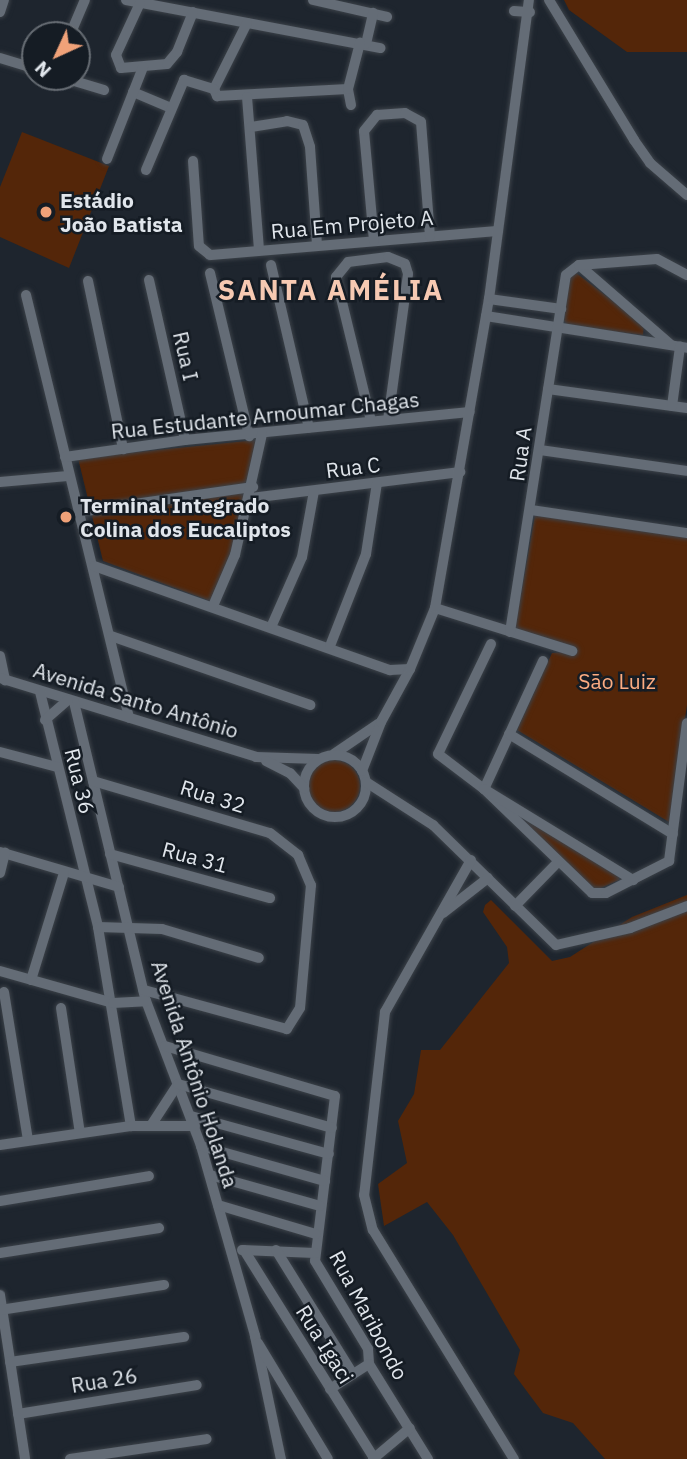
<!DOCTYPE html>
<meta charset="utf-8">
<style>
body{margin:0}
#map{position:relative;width:687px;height:1459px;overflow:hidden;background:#1e252e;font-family:"IBM Plex Sans",sans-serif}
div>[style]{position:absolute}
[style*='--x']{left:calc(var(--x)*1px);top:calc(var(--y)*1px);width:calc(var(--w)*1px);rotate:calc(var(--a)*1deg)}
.green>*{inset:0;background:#542609}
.round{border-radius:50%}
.roads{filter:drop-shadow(0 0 2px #3c4249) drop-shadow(0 0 2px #3c4249)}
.minor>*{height:10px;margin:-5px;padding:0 5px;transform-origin:5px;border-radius:5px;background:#646c76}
.minor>.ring{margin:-5px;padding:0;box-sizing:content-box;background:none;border:10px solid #646c76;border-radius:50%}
.dots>*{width:19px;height:19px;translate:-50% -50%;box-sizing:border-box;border:4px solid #151c24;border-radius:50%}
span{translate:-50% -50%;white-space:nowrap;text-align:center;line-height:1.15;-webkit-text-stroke:5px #151c24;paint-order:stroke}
.poi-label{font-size:21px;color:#e1e6ec;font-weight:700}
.left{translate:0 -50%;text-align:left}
.street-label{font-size:21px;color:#e1e6ec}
.park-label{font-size:21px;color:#fcac82}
.district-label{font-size:28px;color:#f6c9b2;font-weight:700;letter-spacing:2px}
.north{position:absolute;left:21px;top:21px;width:70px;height:70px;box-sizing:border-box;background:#151c24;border:2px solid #676d74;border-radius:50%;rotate:225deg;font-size:19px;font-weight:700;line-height:28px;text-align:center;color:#e1e6ec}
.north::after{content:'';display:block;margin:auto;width:24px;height:32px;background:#f0a279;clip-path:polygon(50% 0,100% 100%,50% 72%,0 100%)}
</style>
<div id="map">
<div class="green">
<div style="clip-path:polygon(564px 0,687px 0,687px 52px,627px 52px,569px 10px)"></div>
<div style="clip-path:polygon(22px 132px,109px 166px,69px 268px,0 237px,0 187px)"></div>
<div style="clip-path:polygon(575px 272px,644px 325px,643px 335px,568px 326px,564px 321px,570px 275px)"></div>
<div style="clip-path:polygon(257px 440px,232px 556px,210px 601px,103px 561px,78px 458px)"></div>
<div style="clip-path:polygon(535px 515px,687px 536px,687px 705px,669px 822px,517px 730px,552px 653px,565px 652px,515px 628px)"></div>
<div class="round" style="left:308px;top:760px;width:52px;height:52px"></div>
<div style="clip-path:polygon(507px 806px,619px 875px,619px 880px,594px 891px)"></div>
<div style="clip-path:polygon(687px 895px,687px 1459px,605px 1459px,573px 1423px,543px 1413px,514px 1374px,520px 1350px,453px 1235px,427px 1202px,384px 1226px,378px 1184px,407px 1163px,398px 1121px,414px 1094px,421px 1050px,440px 1050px,509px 963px,507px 947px,483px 912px,485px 905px,491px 900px,552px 961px,570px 957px,632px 917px)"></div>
</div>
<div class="roads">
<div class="minor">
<div style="--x:126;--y:0;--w:259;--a:10.7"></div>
<div style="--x:313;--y:0;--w:76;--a:12.9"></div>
<div style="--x:549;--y:0;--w:164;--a:58.7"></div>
<div style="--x:634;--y:140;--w:28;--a:55"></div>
<div style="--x:650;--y:163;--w:49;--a:40.9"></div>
<div style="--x:140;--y:3;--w:57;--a:114.8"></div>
<div style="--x:116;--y:55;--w:14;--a:69"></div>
<div style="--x:121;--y:68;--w:46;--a:-5"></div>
<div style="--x:167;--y:64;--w:16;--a:-50"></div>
<div style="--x:177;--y:52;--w:43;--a:-68.2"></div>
<div style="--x:514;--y:11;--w:16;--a:4"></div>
<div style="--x:0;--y:12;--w:13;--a:-72"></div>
<div style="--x:247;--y:23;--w:74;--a:116.6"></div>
<div style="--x:214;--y:89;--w:8;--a:67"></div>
<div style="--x:217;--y:96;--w:131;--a:-3.1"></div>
<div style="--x:70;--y:35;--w:38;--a:-67"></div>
<div style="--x:366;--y:44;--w:32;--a:-77"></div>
<div style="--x:0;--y:58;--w:37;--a:17"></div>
<div style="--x:61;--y:77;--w:45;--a:16.8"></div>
<div style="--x:133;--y:92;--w:41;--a:22.8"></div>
<div style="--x:247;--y:97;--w:154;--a:85.5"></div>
<div style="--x:351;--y:105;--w:16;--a:-101"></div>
<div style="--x:348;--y:89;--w:48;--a:-75.4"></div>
<div style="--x:251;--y:127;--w:36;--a:-9"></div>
<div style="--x:287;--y:121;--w:16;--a:14"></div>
<div style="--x:303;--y:125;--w:23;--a:72"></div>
<div style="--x:310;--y:147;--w:98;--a:85.9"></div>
<div style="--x:107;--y:159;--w:99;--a:-68.6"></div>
<div style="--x:193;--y:161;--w:85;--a:86"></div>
<div style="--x:199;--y:246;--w:14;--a:39"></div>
<div style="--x:210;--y:255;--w:289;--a:-4.8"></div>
<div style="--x:146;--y:170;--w:98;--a:-67.1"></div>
<div style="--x:184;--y:80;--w:31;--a:17"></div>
<div style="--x:374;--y:241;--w:110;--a:-95.2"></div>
<div style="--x:364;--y:131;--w:21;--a:-51"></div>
<div style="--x:377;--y:115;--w:28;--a:-4"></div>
<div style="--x:405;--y:113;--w:18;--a:29"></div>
<div style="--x:421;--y:122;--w:114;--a:85.5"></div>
<div style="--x:271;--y:265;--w:167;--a:76.9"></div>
<div style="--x:579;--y:265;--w:121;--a:41"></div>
<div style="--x:210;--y:273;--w:168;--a:76.5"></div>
<div style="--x:149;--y:280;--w:164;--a:77.3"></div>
<div style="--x:88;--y:281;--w:172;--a:78.2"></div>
<div style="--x:26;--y:295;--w:435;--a:76.3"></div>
<div style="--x:489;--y:299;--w:73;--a:7.9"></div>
<div style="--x:486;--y:316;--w:204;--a:9"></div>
<div style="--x:548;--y:389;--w:140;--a:7.8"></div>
<div style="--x:672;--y:406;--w:60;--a:-82.3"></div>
<div style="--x:371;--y:421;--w:148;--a:-103.7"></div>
<div style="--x:336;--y:277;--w:19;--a:-51"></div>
<div style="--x:348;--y:262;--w:40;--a:-7.1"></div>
<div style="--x:388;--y:257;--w:18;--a:22"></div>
<div style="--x:405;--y:264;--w:10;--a:73"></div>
<div style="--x:408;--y:274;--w:147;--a:97.8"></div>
<div style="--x:540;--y:450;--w:148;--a:8.1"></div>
<div style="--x:65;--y:457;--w:121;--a:-8.1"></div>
<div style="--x:185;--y:440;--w:286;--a:-5.6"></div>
<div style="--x:0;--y:482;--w:68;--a:-5"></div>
<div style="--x:251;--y:498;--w:211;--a:-7.1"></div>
<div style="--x:531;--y:510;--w:158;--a:8.4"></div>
<div style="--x:79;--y:512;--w:176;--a:-8.2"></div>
<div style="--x:94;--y:566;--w:314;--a:19.4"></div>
<div style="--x:390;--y:670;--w:20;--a:-3"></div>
<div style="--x:213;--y:606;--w:56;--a:-66.7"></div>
<div style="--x:235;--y:555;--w:124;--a:-77.4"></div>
<div style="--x:435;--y:608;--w:144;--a:17.4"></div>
<div style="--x:272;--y:625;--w:74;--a:-66.2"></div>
<div style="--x:302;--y:557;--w:67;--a:-79.7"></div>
<div style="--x:510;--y:632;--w:361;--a:-81.1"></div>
<div style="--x:566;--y:275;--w:16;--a:-38"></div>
<div style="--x:579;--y:265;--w:78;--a:-4.4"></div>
<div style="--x:657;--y:259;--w:34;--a:28"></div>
<div style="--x:111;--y:636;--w:211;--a:19.1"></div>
<div style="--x:491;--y:644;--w:122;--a:115.7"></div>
<div style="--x:438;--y:754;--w:58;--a:37.3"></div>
<div style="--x:484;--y:789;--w:150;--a:43.9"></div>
<div style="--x:592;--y:893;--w:14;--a:0"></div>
<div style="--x:606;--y:893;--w:71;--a:-26.9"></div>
<div style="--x:669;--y:861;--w:139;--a:-82.6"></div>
<div style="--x:330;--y:646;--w:99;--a:-68.6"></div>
<div style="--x:366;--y:554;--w:72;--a:-81.2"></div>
<div style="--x:0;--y:656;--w:25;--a:78"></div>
<div style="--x:543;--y:661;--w:141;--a:114.7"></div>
<div style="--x:484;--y:789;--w:175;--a:31.4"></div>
<div style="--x:0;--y:678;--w:268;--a:17.1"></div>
<div style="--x:256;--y:757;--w:62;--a:1.8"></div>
<div style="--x:40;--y:692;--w:242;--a:76.1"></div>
<div style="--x:98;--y:927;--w:202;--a:80.6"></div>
<div style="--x:74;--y:702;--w:308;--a:76.5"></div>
<div style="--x:146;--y:1001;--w:155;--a:69.2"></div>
<div style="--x:201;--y:1146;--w:198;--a:74.1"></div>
<div style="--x:255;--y:1336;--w:126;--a:78.1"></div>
<div style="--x:45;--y:720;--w:30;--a:-41"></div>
<div style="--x:509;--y:734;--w:192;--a:31.4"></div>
<div style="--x:0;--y:752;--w:59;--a:14.7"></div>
<div style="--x:334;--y:754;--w:53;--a:-34.3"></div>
<div class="ring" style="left:304px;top:755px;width:52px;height:52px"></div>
<div style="--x:266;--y:761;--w:27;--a:27"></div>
<div style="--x:290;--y:773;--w:21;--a:47"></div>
<div style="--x:362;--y:771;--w:53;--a:-68.8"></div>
<div style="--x:381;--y:722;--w:60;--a:-61.3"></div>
<div style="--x:410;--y:669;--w:66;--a:-67.7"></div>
<div style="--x:435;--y:608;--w:314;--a:-80.1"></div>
<div style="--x:489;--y:299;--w:302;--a:-82.4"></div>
<div style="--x:93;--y:781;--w:184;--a:16.4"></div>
<div style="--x:270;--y:833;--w:36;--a:38"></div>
<div style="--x:298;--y:855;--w:33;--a:67"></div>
<div style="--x:311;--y:885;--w:123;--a:95.1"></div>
<div style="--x:300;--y:1008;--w:25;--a:122"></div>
<div style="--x:287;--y:1029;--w:149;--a:-164.8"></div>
<div style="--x:366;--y:782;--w:80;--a:32.7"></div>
<div style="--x:433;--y:825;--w:172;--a:44.3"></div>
<div style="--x:556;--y:945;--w:76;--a:-12.9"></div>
<div style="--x:630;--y:928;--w:61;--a:-21.1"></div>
<div style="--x:0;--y:852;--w:124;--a:16.4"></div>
<div style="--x:110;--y:854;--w:166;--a:15.4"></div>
<div style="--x:471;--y:860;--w:175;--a:119.5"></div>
<div style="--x:385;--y:1012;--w:184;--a:96.5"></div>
<div style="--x:364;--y:1195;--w:36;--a:76"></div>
<div style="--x:373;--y:1230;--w:269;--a:58.4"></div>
<div style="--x:0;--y:873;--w:21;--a:-76"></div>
<div style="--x:515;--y:906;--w:62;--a:-45.7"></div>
<div style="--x:443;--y:913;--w:57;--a:-37.9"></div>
<div style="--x:98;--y:927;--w:64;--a:1.8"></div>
<div style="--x:162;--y:929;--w:101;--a:16.6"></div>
<div style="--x:0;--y:971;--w:117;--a:15.8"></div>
<div style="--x:113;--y:1003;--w:33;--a:-3"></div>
<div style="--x:31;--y:980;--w:112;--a:-72.9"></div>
<div style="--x:4;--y:992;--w:150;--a:80.8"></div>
<div style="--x:61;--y:1008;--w:126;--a:81.4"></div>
<div style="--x:165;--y:1046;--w:177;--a:16.4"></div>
<div style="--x:335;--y:1096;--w:166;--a:96.9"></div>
<div style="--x:315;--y:1261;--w:103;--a:58.9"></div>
<div style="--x:368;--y:1349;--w:15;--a:86"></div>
<div style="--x:369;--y:1364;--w:112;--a:58.2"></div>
<div style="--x:191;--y:1116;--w:143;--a:15.4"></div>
<div style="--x:152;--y:1124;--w:48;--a:-57"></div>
<div style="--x:178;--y:1084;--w:160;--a:15.9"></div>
<div style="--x:0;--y:1145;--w:132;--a:-8.3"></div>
<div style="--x:131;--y:1126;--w:64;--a:0"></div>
<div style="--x:201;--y:1146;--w:129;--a:15.8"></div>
<div style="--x:210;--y:1175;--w:114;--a:15.7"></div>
<div style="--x:0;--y:1201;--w:151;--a:-9.5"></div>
<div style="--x:218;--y:1205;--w:102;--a:16.5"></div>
<div style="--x:242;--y:1250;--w:73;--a:2.4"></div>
<div style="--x:244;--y:1250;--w:245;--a:58"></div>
<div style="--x:276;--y:1250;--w:146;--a:58.2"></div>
<div style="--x:0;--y:1253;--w:161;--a:-8.9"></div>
<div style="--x:0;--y:1295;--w:166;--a:81.3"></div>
<div style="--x:0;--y:1310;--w:166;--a:-8.7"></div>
<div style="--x:258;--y:1343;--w:135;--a:58.9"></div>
<div style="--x:10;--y:1362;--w:176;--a:-8.2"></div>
<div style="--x:330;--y:1389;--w:46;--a:-32.7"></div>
<div style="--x:18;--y:1414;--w:181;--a:-9.2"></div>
<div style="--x:70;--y:1459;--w:138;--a:-8.3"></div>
<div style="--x:373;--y:1459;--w:48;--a:-40"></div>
</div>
</div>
<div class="dots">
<div style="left:46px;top:212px;background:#f0a279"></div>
<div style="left:66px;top:517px;background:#f0a279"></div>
</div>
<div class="poi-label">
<span class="left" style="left:60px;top:212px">Estádio<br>João Batista</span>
<span class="left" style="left:80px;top:517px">Terminal Integrado<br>Colina dos Eucaliptos</span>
</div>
<div class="street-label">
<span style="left:352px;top:224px;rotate:-5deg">Rua Em Projeto A</span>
<span style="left:186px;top:356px;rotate:77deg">Rua I</span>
<span style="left:265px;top:415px;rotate:-6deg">Rua Estudante Arnoumar Chagas</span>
<span style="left:520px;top:454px;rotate:-82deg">Rua A</span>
<span style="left:353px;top:467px;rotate:-7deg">Rua C</span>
<span style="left:136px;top:700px;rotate:17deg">Avenida Santo Antônio</span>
<span style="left:80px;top:781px;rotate:76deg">Rua 36</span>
<span style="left:213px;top:796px;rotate:17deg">Rua 32</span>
<span style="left:195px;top:857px;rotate:15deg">Rua 31</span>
<span style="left:195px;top:1074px;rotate:72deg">Avenida Antônio Holanda</span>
<span style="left:369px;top:1315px;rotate:62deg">Rua Maribondo</span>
<span style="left:325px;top:1344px;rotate:58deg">Rua Igaci</span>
<span style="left:104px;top:1380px;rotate:-9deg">Rua 26</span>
</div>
<div class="park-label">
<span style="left:617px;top:681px">São Luiz</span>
</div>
<div class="district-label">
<span style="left:331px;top:290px">SANTA AMÉLIA</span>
</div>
<div class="north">N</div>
</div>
